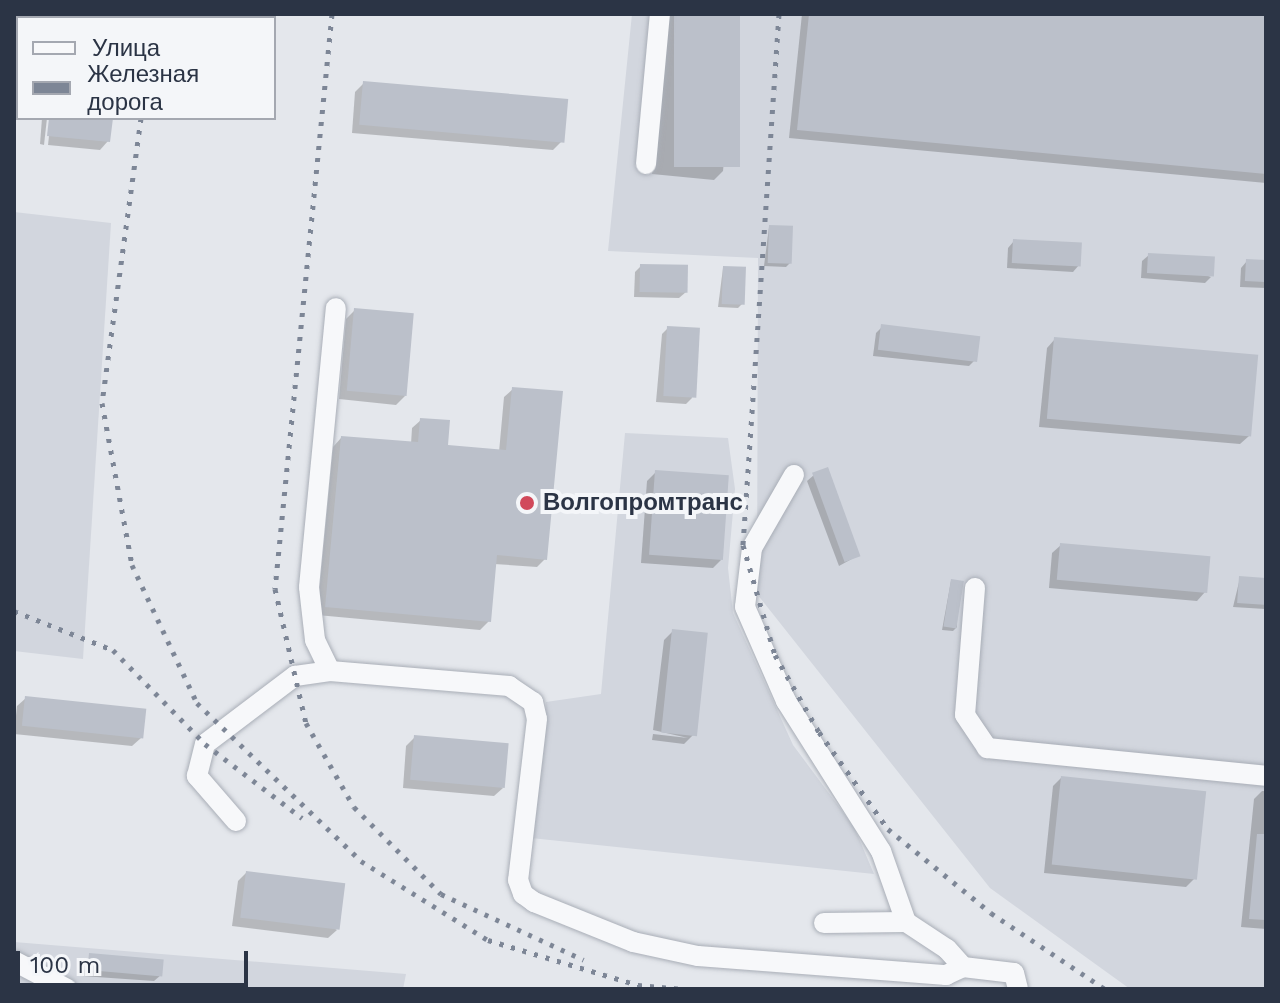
<!DOCTYPE html>
<meta charset="utf-8">
<style>
body{margin:0}
#map{position:relative;width:1280px;height:1003px;overflow:hidden;background:#e4e7ec;font-family:"Work Sans",sans-serif}
div>[style]{position:absolute}
[style*='--x']{left:calc(var(--x)*1px);top:calc(var(--y)*1px);width:calc(var(--w)*1px);rotate:calc(var(--a)*1deg)}
.built>*{inset:0;background:#d2d6de}
.shadow>*{inset:0;background:#0003}
.building>*{inset:0;background:#bbc0ca;transform-origin:0 0}
.roads{filter:drop-shadow(0 0 2px #a9aeb7) drop-shadow(0 0 2px #a9aeb7)}
.minor>*{height:20px;margin:-10px;padding:0 10px;transform-origin:10px;border-radius:10px;background:#f7f8fa}
.rail>*{height:5px;margin-top:-2.5px;transform-origin:0;background:repeating-linear-gradient(90deg,#7d8696 0 4px,transparent 0 12px)}
.dots>*{width:22px;height:22px;translate:-50% -50%;box-sizing:border-box;border:4px solid #f4f6f9;border-radius:50%}
span{translate:-50% -50%;white-space:nowrap;text-align:center;line-height:1.15;-webkit-text-stroke:8px #f4f6f9;paint-order:stroke}
.poi-label{font-size:24px;color:#2b3445;font-weight:700}
.left{translate:0 -50%;text-align:left}
.frame{position:absolute;inset:0;border:16px solid #2b3445;pointer-events:none}
.legend{position:absolute;left:16px;top:16px;width:260px;height:104px;box-sizing:border-box;background:#f4f6f9;border:2px solid #a4a8b1;margin:0;padding:10px 14px;list-style:none;font-size:24px;color:#2b3445}
.legend li{display:flex;align-items:center;gap:16px;height:40px}
.legend b{width:40px;border:2px solid #a4a8b1}
.scale{position:absolute;left:16px;top:951px;width:232px;height:36px;box-sizing:border-box;border:4px solid #2b3445;border-top:0;padding-left:10px;font-size:24px;line-height:28px;white-space:nowrap;color:#2b3445;-webkit-text-stroke:6px #f4f6f9;paint-order:stroke}
</style>
<div id="map">
<div class="built">
<div style="clip-path:polygon(632px 14px,1266px 14px,1266px 989px,1130px 989px,990px 888px,757px 594px,758px 258px,608px 251px)"></div>
<div style="clip-path:polygon(14px 212px,111px 223px,83px 659px,14px 651px)"></div>
<div style="clip-path:polygon(625px 433px,728px 438px,735px 489px,728px 568px,733px 613px,793px 745px,854px 827px,874px 874px,531px 838px,546px 702px,601px 694px)"></div>
<div style="clip-path:polygon(14px 942px,406px 974px,403px 989px,14px 989px)"></div>
</div>
<div class="shadow">
<div style="clip-path:polygon(14px 14px,105px 14px,18px 18px,18px 25px)"></div>
<div style="clip-path:polygon(667px 14px,738px 14px,723px 171px,714px 180px,652px 174px)"></div>
<div style="clip-path:polygon(802px 14px,1266px 14px,1266px 183px,789px 138px)"></div>
<div style="clip-path:polygon(364px 83px,562px 141px,553px 150px,352px 133px,355px 92px)"></div>
<div style="clip-path:polygon(42px 118px,47px 118px,44px 145px,40px 144px)"></div>
<div style="clip-path:polygon(51px 118px,111px 118px,108px 141px,100px 150px,48px 145px)"></div>
<div style="clip-path:polygon(769px 227px,790px 263px,786px 267px,764px 266px)"></div>
<div style="clip-path:polygon(1014px 241px,1079px 265px,1073px 272px,1007px 268px,1008px 248px)"></div>
<div style="clip-path:polygon(1149px 255px,1211px 277px,1205px 283px,1141px 278px,1142px 261px)"></div>
<div style="clip-path:polygon(1247px 261px,1266px 263px,1266px 288px,1240px 287px,1241px 268px)"></div>
<div style="clip-path:polygon(641px 266px,686px 292px,679px 298px,634px 297px,635px 272px)"></div>
<div style="clip-path:polygon(723px 268px,742px 304px,738px 308px,718px 307px)"></div>
<div style="clip-path:polygon(355px 310px,405px 396px,396px 405px,339px 399px,346px 319px)"></div>
<div style="clip-path:polygon(882px 327px,975px 360px,969px 366px,873px 356px,876px 333px)"></div>
<div style="clip-path:polygon(668px 328px,692px 398px,686px 404px,656px 402px,662px 334px)"></div>
<div style="clip-path:polygon(1055px 339px,1249px 436px,1240px 444px,1039px 427px,1047px 348px)"></div>
<div style="clip-path:polygon(513px 389px,545px 559px,537px 567px,494px 564px,489px 621px,480px 630px,317px 615px,333px 447px,341px 438px,411px 444px,412px 428px,421px 420px,446px 447px,499px 452px,504px 397px)"></div>
<div style="clip-path:polygon(656px 472px,721px 560px,713px 568px,641px 563px,647px 481px)"></div>
<div style="clip-path:polygon(814px 475px,859px 555px,839px 566px,807px 481px)"></div>
<div style="clip-path:polygon(1061px 545px,1205px 592px,1197px 601px,1049px 588px,1052px 553px)"></div>
<div style="clip-path:polygon(1240px 578px,1266px 580px,1265px 609px,1233px 607px)"></div>
<div style="clip-path:polygon(951px 581px,957px 627px,953px 631px,942px 630px)"></div>
<div style="clip-path:polygon(673px 631px,693px 735px,684px 744px,652px 740px,653px 734px,688px 738px,653px 730px,664px 640px)"></div>
<div style="clip-path:polygon(26px 698px,141px 738px,132px 746px,14px 734px,17px 706px)"></div>
<div style="clip-path:polygon(415px 737px,503px 788px,494px 796px,403px 788px,406px 746px)"></div>
<div style="clip-path:polygon(1061px 778px,1195px 878px,1186px 887px,1044px 873px,1053px 786px)"></div>
<div style="clip-path:polygon(1262px 791px,1266px 791px,1266px 929px,1241px 927px,1254px 799px)"></div>
<div style="clip-path:polygon(246px 873px,337px 930px,328px 938px,232px 926px,238px 881px)"></div>
<div style="clip-path:polygon(90px 955px,161px 975px,154px 981px,82px 976px)"></div>
<div style="clip-path:polygon(169px 986px,192px 988px,192px 989px,166px 989px)"></div>
</div>
<div class="building">
<div style="left:674px;top:14px;width:66px;height:153px"></div>
<div style="clip-path:polygon(809px 14px,1266px 14px,1266px 174px,797px 130px)"></div>
<div style="left:363px;top:81px;width:206px;height:44px;rotate:5deg"></div>
<div style="clip-path:polygon(49px 118px,113px 118px,110px 142px,47px 136px)"></div>
<div style="left:769px;top:225px;width:24px;height:38px;rotate:2deg"></div>
<div style="left:1013px;top:239px;width:69px;height:24px;rotate:3deg"></div>
<div style="left:1148px;top:253px;width:67px;height:20px;rotate:3deg"></div>
<div style="left:1246px;top:259px;width:20px;height:22px;rotate:3deg"></div>
<div style="left:640px;top:264px;width:48px;height:28px;rotate:1deg"></div>
<div style="left:723px;top:266px;width:23px;height:38px;rotate:2deg"></div>
<div style="left:354px;top:308px;width:60px;height:83px;rotate:5deg"></div>
<div style="left:881px;top:324px;width:100px;height:26px;rotate:7deg"></div>
<div style="left:667px;top:326px;width:33px;height:70px;rotate:3deg"></div>
<div style="left:1054px;top:337px;width:205px;height:82px;rotate:5deg"></div>
<div style="clip-path:polygon(512px 387px,563px 391px,547px 560px,497px 555px,491px 622px,325px 607px,341px 436px,418px 442px,420px 418px,450px 420px,448px 445px,506px 450px)"></div>
<div style="left:828px;top:467px;width:95px;height:17px;rotate:70deg"></div>
<div style="left:655px;top:470px;width:74px;height:85px;rotate:4deg"></div>
<div style="left:1060px;top:543px;width:151px;height:37px;rotate:5deg"></div>
<div style="left:1239px;top:576px;width:27px;height:27px;rotate:4deg"></div>
<div style="left:951px;top:579px;width:13px;height:48px;rotate:9deg"></div>
<div style="left:672px;top:629px;width:36px;height:104px;rotate:6deg"></div>
<div style="left:25px;top:696px;width:122px;height:30px;rotate:6deg"></div>
<div style="left:414px;top:735px;width:95px;height:45px;rotate:5deg"></div>
<div style="left:1061px;top:776px;width:146px;height:89px;rotate:6deg"></div>
<div style="clip-path:polygon(1257px 834px,1266px 834px,1266px 920px,1249px 919px)"></div>
<div style="left:246px;top:871px;width:100px;height:47px;rotate:7deg"></div>
<div style="left:89px;top:953px;width:75px;height:17px;rotate:5deg"></div>
</div>
<div class="roads">
<div class="minor">
<div style="--x:646;--y:164;--w:151;--a:-84.7"></div>
<div style="--x:794;--y:475;--w:84;--a:119.9"></div>
<div style="--x:752;--y:548;--w:59;--a:96.8"></div>
<div style="--x:745;--y:607;--w:103;--a:66.4"></div>
<div style="--x:786;--y:701;--w:178;--a:57.7"></div>
<div style="--x:881;--y:851;--w:75;--a:70.6"></div>
<div style="--x:975;--y:588;--w:127;--a:94.5"></div>
<div style="--x:965;--y:715;--w:40;--a:56"></div>
<div style="--x:987;--y:748;--w:280;--a:5.7"></div>
<div style="--x:330;--y:671;--w:34;--a:-116"></div>
<div style="--x:315;--y:640;--w:53;--a:-96.5"></div>
<div style="--x:309;--y:587;--w:280;--a:-84.5"></div>
<div style="--x:236;--y:821;--w:60;--a:-130.9"></div>
<div style="--x:197;--y:776;--w:33;--a:-76"></div>
<div style="--x:205;--y:744;--w:113;--a:-37.1"></div>
<div style="--x:295;--y:676;--w:35;--a:-8"></div>
<div style="--x:330;--y:671;--w:180;--a:4.8"></div>
<div style="--x:509;--y:686;--w:29;--a:34"></div>
<div style="--x:533;--y:702;--w:17;--a:77"></div>
<div style="--x:537;--y:719;--w:162;--a:96.7"></div>
<div style="--x:518;--y:880;--w:15;--a:70"></div>
<div style="--x:523;--y:894;--w:14;--a:36"></div>
<div style="--x:534;--y:902;--w:107;--a:22"></div>
<div style="--x:633;--y:942;--w:66;--a:12.2"></div>
<div style="--x:698;--y:956;--w:249;--a:4.4"></div>
<div style="--x:946;--y:975;--w:19;--a:-25"></div>
<div style="--x:824;--y:923;--w:82;--a:-0.7"></div>
<div style="--x:906;--y:922;--w:49;--a:33.4"></div>
<div style="--x:947;--y:949;--w:24;--a:48"></div>
<div style="--x:963;--y:967;--w:51;--a:6.7"></div>
<div style="--x:1014;--y:973;--w:16;--a:76"></div>
<div style="--x:14;--y:961;--w:60;--a:27.8"></div>
</div>
</div>
<div class="rail">
<div style="--x:332;--y:14;--w:578;--a:95.66"></div>
<div style="--x:275;--y:589;--w:138;--a:77"></div>
<div style="--x:306;--y:723;--w:97;--a:60.3"></div>
<div style="--x:354;--y:807;--w:123;--a:45"></div>
<div style="--x:441;--y:894;--w:157;--a:24.8"></div>
<div style="--x:779;--y:14;--w:532;--a:93.88"></div>
<div style="--x:743;--y:545;--w:115;--a:73.8"></div>
<div style="--x:775;--y:655;--w:89;--a:60.3"></div>
<div style="--x:819;--y:732;--w:119;--a:54.6"></div>
<div style="--x:888;--y:829;--w:133;--a:39.2"></div>
<div style="--x:991;--y:913;--w:137;--a:33.7"></div>
<div style="--x:156;--y:18;--w:4;--a:-90"></div>
<div style="--x:141;--y:118;--w:288;--a:97.8"></div>
<div style="--x:102;--y:403;--w:165;--a:79.5"></div>
<div style="--x:132;--y:565;--w:153;--a:64.8"></div>
<div style="--x:197;--y:703;--w:228;--a:43.9"></div>
<div style="--x:361;--y:861;--w:150;--a:31.9"></div>
<div style="--x:488;--y:940;--w:157;--a:16.7"></div>
<div style="--x:638;--y:985;--w:45;--a:5.1"></div>
<div style="--x:14;--y:611;--w:106;--a:21.5"></div>
<div style="--x:113;--y:650;--w:132;--a:45.6"></div>
<div style="--x:205;--y:744;--w:122;--a:37.3"></div>
</div>
<div class="dots">
<div style="left:527px;top:503px;background:#d1495b"></div>
</div>
<div class="poi-label">
<span class="left" style="left:543px;top:503px">Волгопромтранс</span>
</div>
<div class="frame"></div>
<ul class="legend">
<li><b style="height:10px;background:#f7f8fa"></b>Улица</li>
<li><b style="height:10px;background:#7d8696"></b>Железная дорога</li>
</ul>
<div class="scale">100 m</div>
</div>
